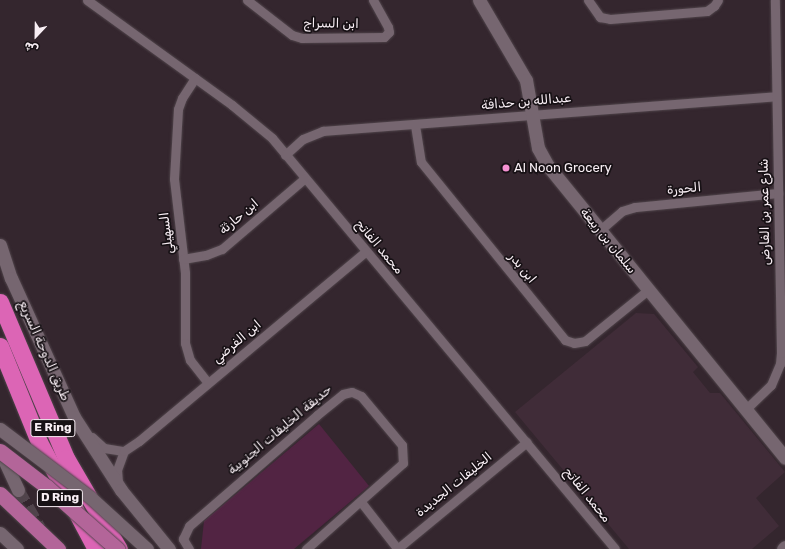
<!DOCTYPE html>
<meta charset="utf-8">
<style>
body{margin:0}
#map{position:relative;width:785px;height:549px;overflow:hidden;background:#34262e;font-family:Rubik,"Noto Sans Arabic",sans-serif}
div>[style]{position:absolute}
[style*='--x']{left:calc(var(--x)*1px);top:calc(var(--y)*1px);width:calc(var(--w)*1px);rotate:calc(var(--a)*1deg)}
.built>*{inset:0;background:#402c38}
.green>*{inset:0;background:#522443}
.secondary-tunnel>*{height:13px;margin-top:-6.5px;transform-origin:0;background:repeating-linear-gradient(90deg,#51444c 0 13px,transparent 0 19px)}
.roads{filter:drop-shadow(0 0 1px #50454b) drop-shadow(0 0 1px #50454b)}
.street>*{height:9px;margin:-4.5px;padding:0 4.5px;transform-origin:4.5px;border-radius:4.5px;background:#766670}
.secondary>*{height:13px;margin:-6.5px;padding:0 6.5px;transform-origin:6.5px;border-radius:6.5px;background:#766670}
.primary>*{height:15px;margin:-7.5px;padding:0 7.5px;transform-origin:7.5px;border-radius:7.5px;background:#b36599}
.highway>*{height:17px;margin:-8.5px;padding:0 8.5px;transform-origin:8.5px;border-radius:8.5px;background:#dc65b5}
.bridges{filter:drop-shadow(0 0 1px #50454b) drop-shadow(0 0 1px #50454b)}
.secondary-bridge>*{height:13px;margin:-6.5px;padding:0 6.5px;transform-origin:6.5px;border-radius:6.5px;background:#766670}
.primary-bridge>*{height:15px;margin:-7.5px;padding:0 7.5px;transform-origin:7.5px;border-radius:7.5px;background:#b36599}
.dots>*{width:11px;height:11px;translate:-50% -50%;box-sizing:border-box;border:2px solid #171115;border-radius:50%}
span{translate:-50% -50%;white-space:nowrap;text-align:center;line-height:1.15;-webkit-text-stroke:3.5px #171115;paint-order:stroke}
.shield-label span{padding:1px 3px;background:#171115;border:1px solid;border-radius:3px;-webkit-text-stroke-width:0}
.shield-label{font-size:12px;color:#f8eef4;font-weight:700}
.street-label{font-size:13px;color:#f8eef4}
.poi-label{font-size:13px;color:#f8eef4}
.left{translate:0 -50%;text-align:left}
.north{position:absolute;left:16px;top:16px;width:40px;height:40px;-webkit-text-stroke:3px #171115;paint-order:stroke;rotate:202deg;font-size:11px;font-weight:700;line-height:16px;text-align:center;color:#f8eef4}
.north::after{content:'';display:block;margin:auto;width:14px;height:18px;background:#f8eef4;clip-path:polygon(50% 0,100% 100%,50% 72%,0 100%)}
</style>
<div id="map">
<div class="built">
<div style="clip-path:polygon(636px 313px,654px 314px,698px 367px,693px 372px,710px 393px,720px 393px,785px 472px,756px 498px,779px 526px,752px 549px,629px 549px,515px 412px)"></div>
</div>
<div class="green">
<div style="clip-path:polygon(319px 424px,369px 486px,294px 549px,201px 549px,204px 521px)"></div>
</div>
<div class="secondary-tunnel">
<div style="--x:18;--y:490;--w:43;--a:60.4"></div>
</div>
<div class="roads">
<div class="street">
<div style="--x:87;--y:0;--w:179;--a:35.9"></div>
<div style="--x:232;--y:105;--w:52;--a:39.5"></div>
<div style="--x:272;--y:138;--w:535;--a:50.15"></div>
<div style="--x:247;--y:0;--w:57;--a:37.9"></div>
<div style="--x:292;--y:35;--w:10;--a:17"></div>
<div style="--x:302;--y:38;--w:82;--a:-0.7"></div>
<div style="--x:384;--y:37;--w:7;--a:-45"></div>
<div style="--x:389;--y:32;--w:5;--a:-101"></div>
<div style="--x:388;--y:27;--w:31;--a:-119"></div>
<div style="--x:588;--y:0;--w:21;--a:55"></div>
<div style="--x:600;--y:17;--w:10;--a:11"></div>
<div style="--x:610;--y:19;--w:97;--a:-4.7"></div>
<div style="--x:707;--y:11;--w:9;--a:-36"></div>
<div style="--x:714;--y:6;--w:7;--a:-56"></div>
<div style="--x:195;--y:78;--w:24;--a:123"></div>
<div style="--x:182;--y:98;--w:12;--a:110"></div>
<div style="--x:178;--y:109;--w:70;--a:93.3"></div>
<div style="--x:174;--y:179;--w:95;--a:83.3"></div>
<div style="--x:185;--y:273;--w:70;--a:90"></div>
<div style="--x:185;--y:343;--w:18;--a:74"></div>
<div style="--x:190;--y:360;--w:29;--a:52"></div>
<div style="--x:415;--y:125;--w:37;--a:81"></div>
<div style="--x:421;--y:162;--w:229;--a:51"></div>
<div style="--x:565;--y:340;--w:9;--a:18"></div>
<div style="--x:574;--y:343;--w:11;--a:-10"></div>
<div style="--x:585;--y:341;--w:81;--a:-39"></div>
<div style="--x:285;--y:155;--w:24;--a:-42"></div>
<div style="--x:303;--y:139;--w:22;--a:-22"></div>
<div style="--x:323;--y:131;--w:453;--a:-4.4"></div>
<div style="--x:599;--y:231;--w:30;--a:-41"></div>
<div style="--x:622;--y:211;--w:14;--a:-17"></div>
<div style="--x:635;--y:207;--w:144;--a:-5.6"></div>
<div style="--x:183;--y:259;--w:23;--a:-10"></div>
<div style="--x:206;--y:255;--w:17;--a:-21"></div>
<div style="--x:222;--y:249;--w:108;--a:-40.5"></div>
<div style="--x:745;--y:410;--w:36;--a:-44"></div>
<div style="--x:771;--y:385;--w:23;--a:-67"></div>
<div style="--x:780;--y:364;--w:11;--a:-85"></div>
<div style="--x:781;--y:353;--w:353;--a:-91"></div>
<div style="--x:92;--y:437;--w:16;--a:43"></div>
<div style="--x:104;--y:448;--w:20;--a:9"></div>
<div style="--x:118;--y:483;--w:13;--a:-94"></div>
<div style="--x:117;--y:470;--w:20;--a:-70"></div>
<div style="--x:124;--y:451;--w:18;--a:-34"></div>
<div style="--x:139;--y:441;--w:295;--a:-39.9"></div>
<div style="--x:361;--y:502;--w:58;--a:52"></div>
<div style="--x:189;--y:549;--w:12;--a:-121"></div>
<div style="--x:183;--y:539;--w:14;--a:-65"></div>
<div style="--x:189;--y:526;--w:169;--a:-40.9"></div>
<div style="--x:317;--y:415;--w:33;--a:-39"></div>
<div style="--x:343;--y:394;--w:9;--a:-13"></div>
<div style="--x:352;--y:392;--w:10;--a:24"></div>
<div style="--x:361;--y:396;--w:64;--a:50.1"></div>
<div style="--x:402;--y:445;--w:18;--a:87"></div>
<div style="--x:403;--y:463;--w:130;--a:138.4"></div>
<div style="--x:397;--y:549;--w:168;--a:-39.5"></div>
</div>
<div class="secondary">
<div style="--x:479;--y:0;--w:93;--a:59.6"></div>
<div style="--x:526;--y:80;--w:69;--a:80"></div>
<div style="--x:538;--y:148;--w:21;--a:61"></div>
<div style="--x:548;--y:166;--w:376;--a:50.9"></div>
<div style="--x:0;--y:245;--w:35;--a:72"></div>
<div style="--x:11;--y:278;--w:153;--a:65.6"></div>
<div style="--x:74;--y:417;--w:87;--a:57.2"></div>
<div style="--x:121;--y:490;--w:76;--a:50.9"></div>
<div style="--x:0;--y:451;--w:43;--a:65.2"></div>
<div style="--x:0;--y:533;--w:23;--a:43"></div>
<div style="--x:783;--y:549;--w:3;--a:-45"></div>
</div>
<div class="primary">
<div style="--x:0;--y:494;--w:80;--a:43.5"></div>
</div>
<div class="highway">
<div style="--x:0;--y:302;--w:169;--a:67.1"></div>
<div style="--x:66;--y:458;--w:105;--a:59.8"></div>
<div style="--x:0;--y:346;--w:104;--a:67.9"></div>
<div style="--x:39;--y:442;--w:121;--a:62"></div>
</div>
</div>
<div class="bridges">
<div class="secondary-bridge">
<div style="--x:0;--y:429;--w:113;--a:37.1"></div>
<div style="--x:90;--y:497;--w:77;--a:42.4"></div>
</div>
<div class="primary-bridge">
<div style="--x:0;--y:451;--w:59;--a:37.5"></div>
<div style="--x:47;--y:487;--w:94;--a:41.5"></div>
</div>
</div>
<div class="dots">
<div style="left:506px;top:168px;background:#f591d2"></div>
</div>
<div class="shield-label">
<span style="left:53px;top:428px">E Ring</span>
<span style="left:60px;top:498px">D Ring</span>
</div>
<div class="street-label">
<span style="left:331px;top:24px;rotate:1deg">ابن السراج</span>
<span style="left:526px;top:102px;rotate:-5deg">عبدالله بن حذافة</span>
<span style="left:684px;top:189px;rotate:-5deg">الحورة</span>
<span style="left:765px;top:212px;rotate:-91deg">شارع عمر بن الفارض</span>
<span style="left:239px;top:217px;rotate:-40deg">ابن حارثة</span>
<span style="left:167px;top:233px;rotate:-97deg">السهيلي</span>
<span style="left:608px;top:241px;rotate:51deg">سلمان بن ربيعة</span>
<span style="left:379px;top:247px;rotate:50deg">محمد الفاتح</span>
<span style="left:522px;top:268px;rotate:51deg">ابن بدر</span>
<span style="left:237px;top:342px;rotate:-40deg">ابن الفرضي</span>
<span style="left:44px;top:351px;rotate:66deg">طريق الدوحة السريع</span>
<span style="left:280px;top:430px;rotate:-40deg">حديقة الخليفات الجنوبية</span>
<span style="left:454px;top:485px;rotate:-39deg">الخليفات الجديدة</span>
<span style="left:587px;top:495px;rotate:51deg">محمد الفاتح</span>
</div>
<div class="poi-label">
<span class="left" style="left:514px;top:168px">Al Noon Grocery</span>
</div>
<div class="north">ش</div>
</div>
